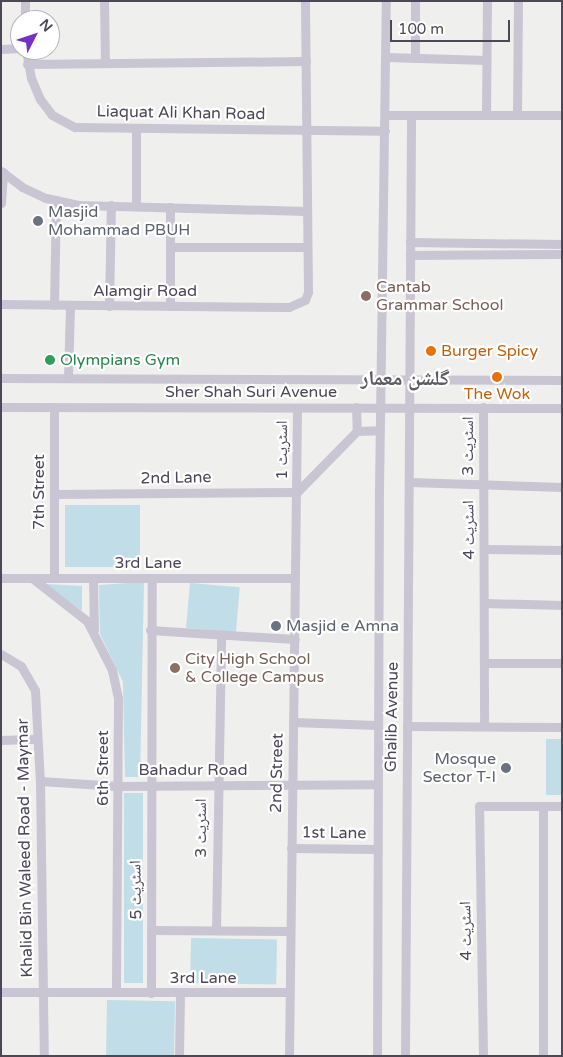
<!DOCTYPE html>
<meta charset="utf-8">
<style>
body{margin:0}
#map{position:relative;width:563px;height:1057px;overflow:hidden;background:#efefed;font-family:"Varela Round","Noto Naskh Arabic",sans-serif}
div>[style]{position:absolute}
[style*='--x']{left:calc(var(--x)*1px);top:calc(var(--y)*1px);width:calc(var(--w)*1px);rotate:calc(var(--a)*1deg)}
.green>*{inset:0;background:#c0dde8;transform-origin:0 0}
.minor>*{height:9px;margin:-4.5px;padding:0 4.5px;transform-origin:4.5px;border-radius:4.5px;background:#cac5d2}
.dots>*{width:14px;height:14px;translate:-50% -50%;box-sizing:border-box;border:2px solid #fff;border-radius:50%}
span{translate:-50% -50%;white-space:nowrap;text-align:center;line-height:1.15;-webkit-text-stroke:4.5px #fff;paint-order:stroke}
.street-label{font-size:16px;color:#4d4757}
.worship-label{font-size:16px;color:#5b616d}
.left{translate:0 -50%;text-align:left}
.right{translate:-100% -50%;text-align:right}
.education-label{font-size:16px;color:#785e54}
.food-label{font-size:16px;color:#c56008}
.leisure-label{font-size:16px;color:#27864d}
.district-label{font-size:21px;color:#5d5a61;font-weight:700}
.frame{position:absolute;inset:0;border:2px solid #4d4757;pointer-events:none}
.north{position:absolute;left:10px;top:10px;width:50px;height:50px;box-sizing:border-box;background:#fff;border:1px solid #b8b5bc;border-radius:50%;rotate:49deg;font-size:14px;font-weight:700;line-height:20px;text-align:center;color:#4d4757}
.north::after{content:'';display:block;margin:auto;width:18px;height:22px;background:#7530c6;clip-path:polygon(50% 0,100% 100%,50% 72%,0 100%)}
.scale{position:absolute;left:390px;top:20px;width:120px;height:22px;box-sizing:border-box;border:2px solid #4d4757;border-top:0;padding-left:6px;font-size:15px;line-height:18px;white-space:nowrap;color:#4d4757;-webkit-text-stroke:4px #fff;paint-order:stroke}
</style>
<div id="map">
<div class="green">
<div style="left:65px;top:505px;width:75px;height:62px"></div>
<div style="clip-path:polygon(144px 582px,140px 777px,125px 777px,123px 682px,100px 634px,99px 585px)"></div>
<div style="left:190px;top:583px;width:50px;height:45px;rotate:5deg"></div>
<div style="clip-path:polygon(45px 584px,82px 586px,82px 611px)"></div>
<div style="left:546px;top:739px;width:16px;height:56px"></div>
<div style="left:124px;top:793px;width:19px;height:190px"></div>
<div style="left:191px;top:938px;width:86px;height:45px;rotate:1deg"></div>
<div style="left:107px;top:1000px;width:68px;height:56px;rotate:1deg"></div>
</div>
<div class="minor">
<div style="--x:25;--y:1;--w:19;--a:90"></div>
<div style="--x:104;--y:1;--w:62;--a:89.1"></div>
<div style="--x:1;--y:49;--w:19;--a:-3"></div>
<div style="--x:26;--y:50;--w:28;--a:80"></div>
<div style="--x:31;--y:78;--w:23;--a:67"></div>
<div style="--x:40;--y:99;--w:20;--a:53"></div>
<div style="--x:52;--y:115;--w:26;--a:28"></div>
<div style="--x:75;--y:127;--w:310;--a:0.7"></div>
<div style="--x:386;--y:57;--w:100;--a:1.7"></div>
<div style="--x:415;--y:58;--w:57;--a:-90"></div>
<div style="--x:27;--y:64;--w:279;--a:-0.6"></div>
<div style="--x:386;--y:115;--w:176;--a:0"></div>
<div style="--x:486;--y:115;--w:114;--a:-89.5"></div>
<div style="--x:517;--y:115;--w:114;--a:-89.5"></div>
<div style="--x:1;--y:171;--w:26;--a:37"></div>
<div style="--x:22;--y:187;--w:26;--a:25"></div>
<div style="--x:46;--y:198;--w:33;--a:12"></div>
<div style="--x:78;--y:205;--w:229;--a:1.5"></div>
<div style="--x:1;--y:203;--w:31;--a:-86"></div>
<div style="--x:136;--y:206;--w:77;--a:-90"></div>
<div style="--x:170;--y:207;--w:99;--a:90"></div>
<div style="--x:410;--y:242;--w:152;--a:0.8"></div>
<div style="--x:170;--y:247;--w:136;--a:0"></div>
<div style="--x:410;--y:255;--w:152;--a:-0.4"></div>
<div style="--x:1;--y:304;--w:288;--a:0.6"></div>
<div style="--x:289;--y:307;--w:17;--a:-24"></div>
<div style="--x:305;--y:300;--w:9;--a:-69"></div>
<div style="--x:308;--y:292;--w:291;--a:-90.6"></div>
<div style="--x:54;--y:305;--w:105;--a:-88.9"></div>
<div style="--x:109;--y:306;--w:101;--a:-88.9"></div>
<div style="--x:1;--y:378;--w:561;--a:0.2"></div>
<div style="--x:68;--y:378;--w:73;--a:-88.4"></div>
<div style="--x:1;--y:407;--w:561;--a:0.1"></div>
<div style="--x:54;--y:407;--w:171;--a:90"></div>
<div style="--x:356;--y:407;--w:24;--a:88"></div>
<div style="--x:483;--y:407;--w:318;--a:89.8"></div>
<div style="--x:410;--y:482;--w:152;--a:1.9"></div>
<div style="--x:297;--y:492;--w:86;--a:-45.5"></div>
<div style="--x:357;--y:431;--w:23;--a:-2"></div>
<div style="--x:54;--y:494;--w:243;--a:-0.5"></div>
<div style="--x:484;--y:549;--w:78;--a:0.7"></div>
<div style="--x:1;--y:578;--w:294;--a:0"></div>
<div style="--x:32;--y:578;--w:70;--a:38"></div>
<div style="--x:87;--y:621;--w:55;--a:63"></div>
<div style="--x:112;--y:670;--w:29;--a:78"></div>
<div style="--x:118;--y:698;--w:293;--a:90.4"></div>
<div style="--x:93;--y:578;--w:52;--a:88.9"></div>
<div style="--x:485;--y:603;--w:77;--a:1.5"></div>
<div style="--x:150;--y:630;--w:145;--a:3.6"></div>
<div style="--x:1;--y:654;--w:23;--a:31"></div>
<div style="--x:21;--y:666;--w:28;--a:60"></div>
<div style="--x:35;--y:690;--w:91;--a:86.9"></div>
<div style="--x:40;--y:781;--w:275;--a:89.2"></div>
<div style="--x:484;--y:663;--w:78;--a:0"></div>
<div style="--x:293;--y:722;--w:83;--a:2.1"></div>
<div style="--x:407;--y:726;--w:155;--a:0.4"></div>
<div style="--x:1;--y:740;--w:36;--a:-2"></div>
<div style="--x:40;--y:781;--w:78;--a:3.7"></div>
<div style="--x:118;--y:786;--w:258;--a:-0.4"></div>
<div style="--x:543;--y:806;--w:250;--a:90"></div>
<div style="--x:291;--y:848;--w:86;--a:0.7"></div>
<div style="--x:151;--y:930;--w:138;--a:0.4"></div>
<div style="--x:216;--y:930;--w:293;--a:-89"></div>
<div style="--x:1;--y:992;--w:288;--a:0"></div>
<div style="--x:151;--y:993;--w:415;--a:-89.9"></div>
<div style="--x:179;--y:1056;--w:62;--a:-89.1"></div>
<div style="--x:289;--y:1056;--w:648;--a:-89.29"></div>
<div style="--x:377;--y:1056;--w:566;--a:-89.8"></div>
<div style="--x:379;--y:490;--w:489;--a:-89.2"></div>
<div style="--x:405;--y:1056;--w:941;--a:-89.63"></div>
<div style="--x:483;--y:1056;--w:250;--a:-90.9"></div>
<div style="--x:479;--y:806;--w:83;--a:0"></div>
</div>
<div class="dots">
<div style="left:38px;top:221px;background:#6b7280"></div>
<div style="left:366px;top:296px;background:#8d6e63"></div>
<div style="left:431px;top:351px;background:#e8710a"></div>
<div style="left:50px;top:360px;background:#2e9e5b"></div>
<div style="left:497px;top:377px;background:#e8710a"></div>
<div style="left:276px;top:626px;background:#6b7280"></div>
<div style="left:175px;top:668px;background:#8d6e63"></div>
<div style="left:506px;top:768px;background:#6b7280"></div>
</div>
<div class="street-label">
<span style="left:181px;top:113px;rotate:1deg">Liaquat Ali Khan Road</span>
<span style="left:145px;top:291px">Alamgir Road</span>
<span style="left:251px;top:392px">Sher Shah Suri Avenue</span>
<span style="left:468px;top:446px;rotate:-90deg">اسٹریٹ 3</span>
<span style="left:282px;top:450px;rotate:-90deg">اسٹریٹ 1</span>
<span style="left:176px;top:478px;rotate:-1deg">2nd Lane</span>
<span style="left:39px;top:492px;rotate:-90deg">7th Street</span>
<span style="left:469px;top:530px;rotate:-91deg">اسٹریٹ 4</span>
<span style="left:148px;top:563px">3rd Lane</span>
<span style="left:392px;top:717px;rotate:-89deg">Ghalib Avenue</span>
<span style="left:103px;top:768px;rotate:-90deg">6th Street</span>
<span style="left:193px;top:770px">Bahadur Road</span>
<span style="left:277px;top:773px;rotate:-89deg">2nd Street</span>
<span style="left:201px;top:828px;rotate:-90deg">اسٹریٹ 3</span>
<span style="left:334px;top:833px;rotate:1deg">1st Lane</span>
<span style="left:25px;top:848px;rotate:-91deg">Khalid Bin Waleed Road - Maymar</span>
<span style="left:136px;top:890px;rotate:-91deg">اسٹریٹ 5</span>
<span style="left:466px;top:931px;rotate:-91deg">اسٹریٹ 4</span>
<span style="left:203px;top:978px">3rd Lane</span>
</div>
<div class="worship-label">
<span class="left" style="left:48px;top:221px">Masjid<br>Mohammad PBUH</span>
<span class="left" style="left:286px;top:626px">Masjid e Amna</span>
<span class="right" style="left:496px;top:768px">Mosque<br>Sector T-I</span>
</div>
<div class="education-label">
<span class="left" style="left:376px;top:296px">Cantab<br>Grammar School</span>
<span class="left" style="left:185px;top:668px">City High School<br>&amp; College Campus</span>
</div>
<div class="food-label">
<span class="left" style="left:441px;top:351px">Burger Spicy</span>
<span style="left:497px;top:394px">The Wok</span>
</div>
<div class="leisure-label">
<span class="left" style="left:60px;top:360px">Olympians Gym</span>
</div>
<div class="district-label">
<span style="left:405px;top:379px">گلشن معمار</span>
</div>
<div class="frame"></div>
<div class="north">N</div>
<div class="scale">100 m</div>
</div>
